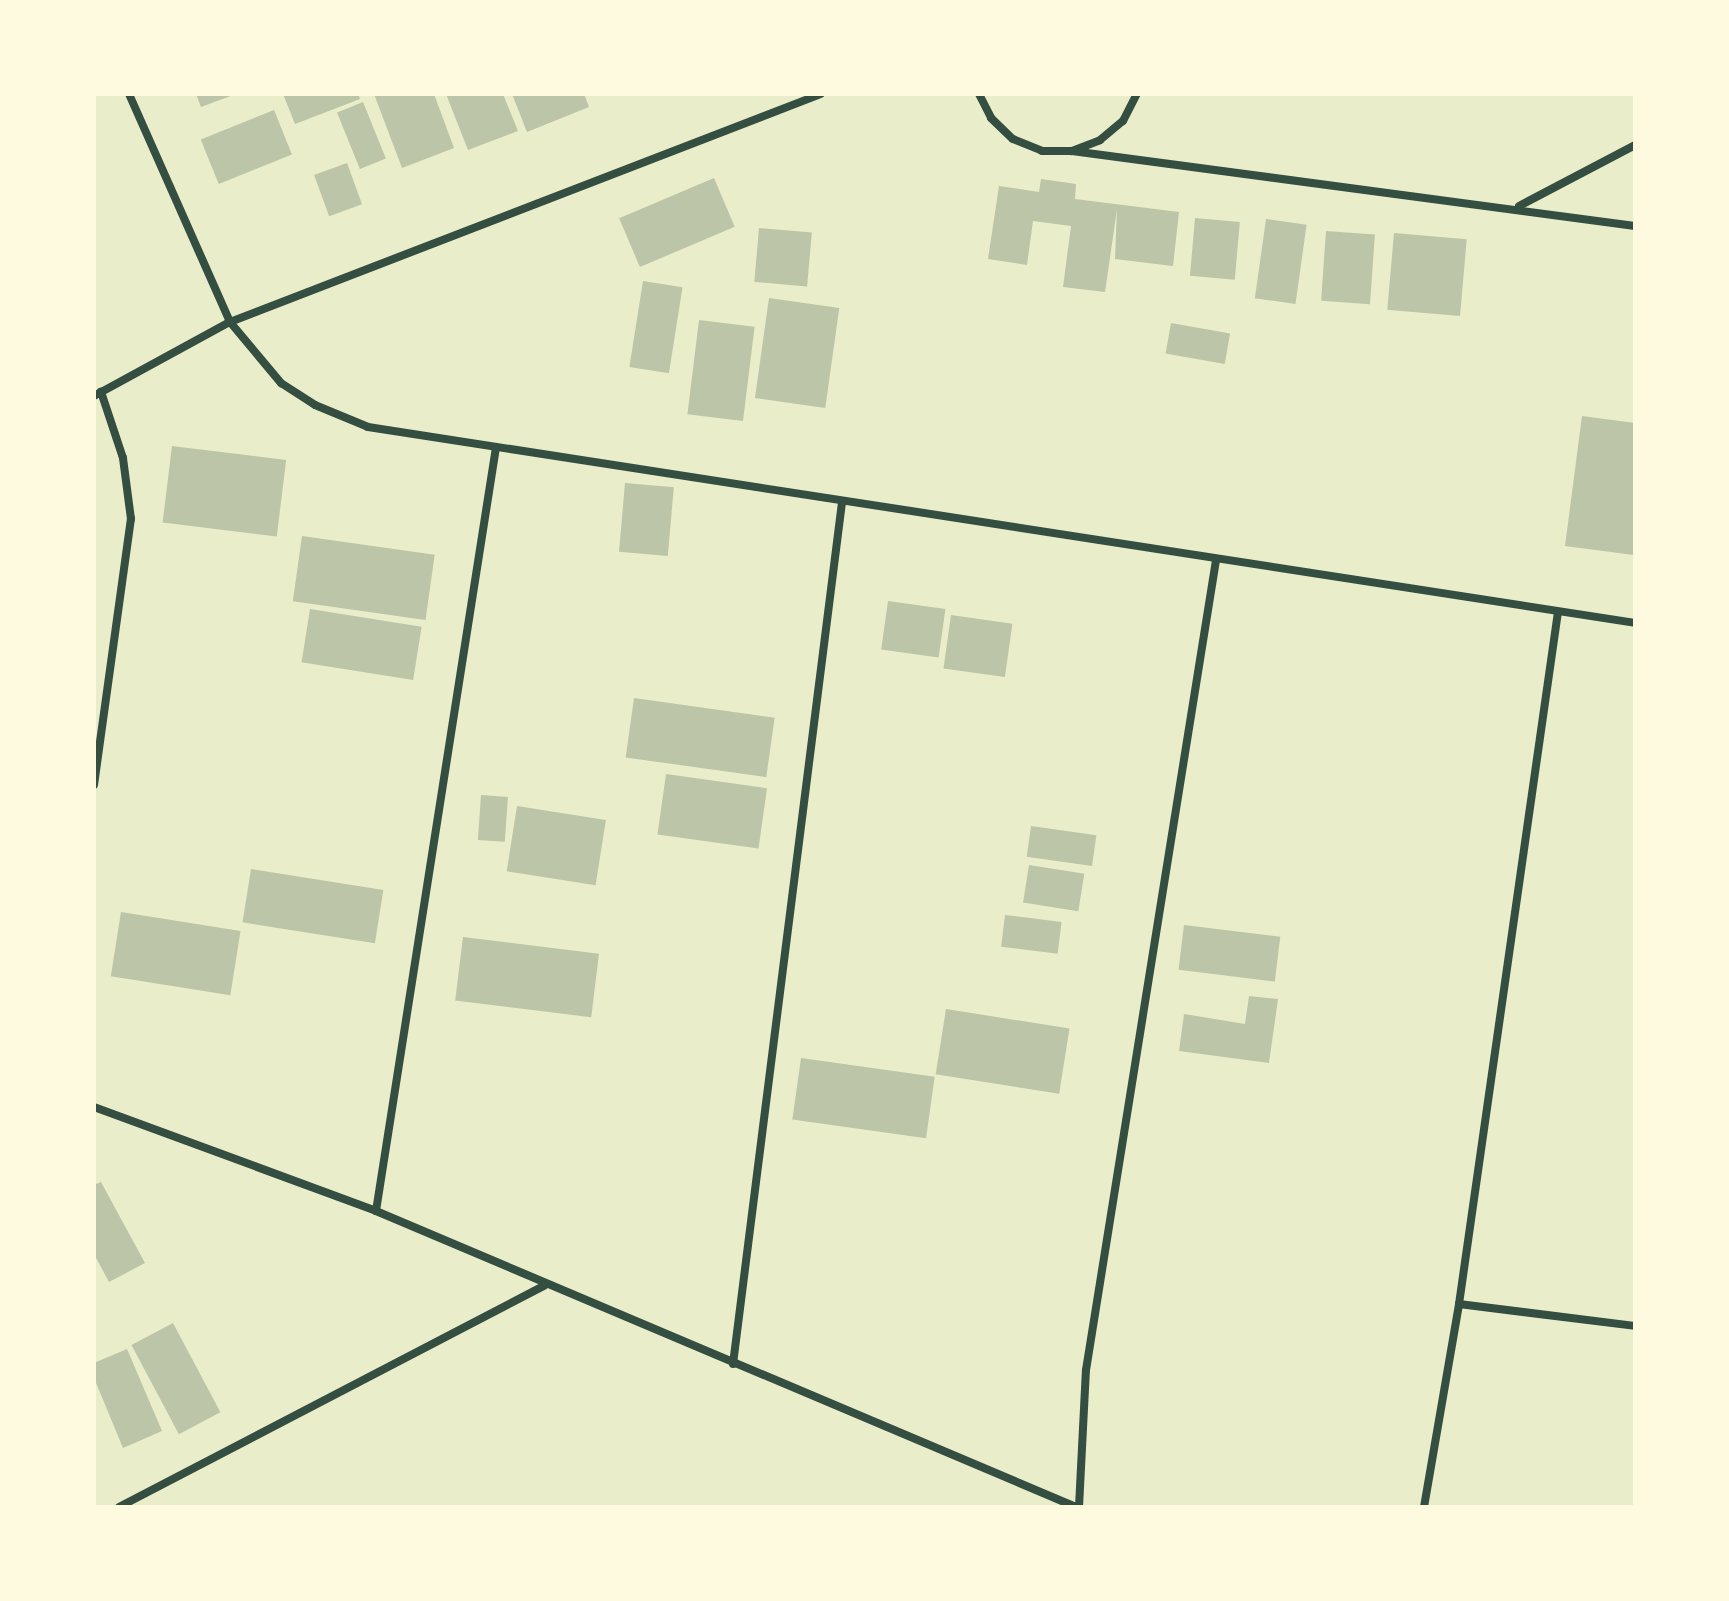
<!DOCTYPE html>
<style>
body{margin:0}
#map{position:relative;width:1729px;height:1601px;overflow:hidden;background:#e9edc9;font-family:"Fira Sans",sans-serif}
div>[style]{position:absolute}
[style*='--x']{left:calc(var(--x)*1px);top:calc(var(--y)*1px);width:calc(var(--w)*1px);rotate:calc(var(--a)*1deg)}
.building>*{inset:0;background:#bcc5a7;transform-origin:0 0}
.minor>*{height:8px;margin:-4px;padding:0 4px;transform-origin:4px;border-radius:4px;background:#344e41}
span{translate:-50% -50%;white-space:nowrap;text-align:center;line-height:1.15;-webkit-text-stroke:7px #fefae0;paint-order:stroke}
.frame{position:absolute;inset:0;border:96px solid #fefae0;pointer-events:none}
</style>
<div id="map">
<div class="building">
<div style="clip-path:polygon(196px 94px,236px 94px,201px 107px)"></div>
<div style="clip-path:polygon(283px 94px,358px 94px,360px 99px,295px 124px)"></div>
<div style="clip-path:polygon(374px 94px,434px 94px,454px 148px,402px 168px)"></div>
<div style="clip-path:polygon(446px 94px,503px 94px,518px 131px,468px 150px)"></div>
<div style="clip-path:polygon(512px 94px,584px 94px,589px 107px,527px 132px)"></div>
<div style="left:363px;top:102px;width:61px;height:28px;rotate:68deg"></div>
<div style="left:274px;top:110px;width:48px;height:79px;rotate:68deg"></div>
<div style="left:347px;top:163px;width:44px;height:35px;rotate:70deg"></div>
<div style="left:714px;top:178px;width:53px;height:103px;rotate:67deg"></div>
<div style="clip-path:polygon(1041px 179px,1076px 184px,1075px 199px,1179px 212px,1173px 266px,1115px 259px,1117px 209px,1105px 292px,1063px 287px,1071px 226px,1033px 221px,1027px 265px,988px 259px,999px 186px,1039px 192px)"></div>
<div style="left:1195px;top:218px;width:45px;height:58px;rotate:5deg"></div>
<div style="left:1266px;top:219px;width:41px;height:80px;rotate:8deg"></div>
<div style="left:759px;top:228px;width:53px;height:54px;rotate:5deg"></div>
<div style="left:1326px;top:231px;width:49px;height:70px;rotate:4deg"></div>
<div style="left:1394px;top:233px;width:73px;height:77px;rotate:5deg"></div>
<div style="left:643px;top:281px;width:40px;height:87px;rotate:9deg"></div>
<div style="left:769px;top:298px;width:71px;height:101px;rotate:8deg"></div>
<div style="left:699px;top:320px;width:56px;height:95px;rotate:7deg"></div>
<div style="left:1171px;top:323px;width:60px;height:31px;rotate:10deg"></div>
<div style="clip-path:polygon(1582px 416px,1635px 423px,1634px 555px,1565px 546px)"></div>
<div style="left:172px;top:446px;width:115px;height:77px;rotate:7deg"></div>
<div style="left:625px;top:483px;width:49px;height:69px;rotate:5deg"></div>
<div style="left:302px;top:536px;width:134px;height:66px;rotate:8deg"></div>
<div style="left:888px;top:601px;width:58px;height:49px;rotate:8deg"></div>
<div style="left:310px;top:609px;width:113px;height:54px;rotate:9deg"></div>
<div style="left:951px;top:615px;width:62px;height:54px;rotate:8deg"></div>
<div style="left:634px;top:698px;width:142px;height:60px;rotate:8deg"></div>
<div style="left:666px;top:774px;width:102px;height:61px;rotate:8deg"></div>
<div style="left:481px;top:795px;width:27px;height:45px;rotate:4deg"></div>
<div style="left:517px;top:806px;width:90px;height:66px;rotate:9deg"></div>
<div style="left:1031px;top:826px;width:66px;height:31px;rotate:8deg"></div>
<div style="left:1029px;top:865px;width:56px;height:38px;rotate:9deg"></div>
<div style="left:251px;top:869px;width:134px;height:54px;rotate:9deg"></div>
<div style="left:121px;top:912px;width:121px;height:65px;rotate:9deg"></div>
<div style="left:1005px;top:915px;width:57px;height:32px;rotate:7deg"></div>
<div style="left:1184px;top:925px;width:97px;height:45px;rotate:7deg"></div>
<div style="left:463px;top:937px;width:137px;height:64px;rotate:7deg"></div>
<div style="clip-path:polygon(1249px 996px,1278px 999px,1269px 1063px,1179px 1051px,1184px 1014px,1245px 1024px)"></div>
<div style="left:946px;top:1009px;width:125px;height:66px;rotate:9deg"></div>
<div style="left:801px;top:1058px;width:135px;height:62px;rotate:8deg"></div>
<div style="clip-path:polygon(101px 1182px,145px 1263px,109px 1282px,94px 1254px,94px 1185px)"></div>
<div style="left:173px;top:1323px;width:101px;height:47px;rotate:62deg"></div>
<div style="clip-path:polygon(127px 1349px,162px 1431px,123px 1448px,94px 1378px,94px 1363px)"></div>
</div>
<div class="minor">
<div style="--x:129;--y:94;--w:249;--a:66.1"></div>
<div style="--x:230;--y:322;--w:80;--a:50.1"></div>
<div style="--x:281;--y:383;--w:40;--a:32.9"></div>
<div style="--x:315;--y:405;--w:57;--a:22.5"></div>
<div style="--x:368;--y:427;--w:1282;--a:8.79"></div>
<div style="--x:979;--y:94;--w:27;--a:63"></div>
<div style="--x:991;--y:118;--w:30;--a:44"></div>
<div style="--x:1013;--y:139;--w:31;--a:22"></div>
<div style="--x:1042;--y:151;--w:30;--a:0"></div>
<div style="--x:1072;--y:151;--w:30;--a:-21"></div>
<div style="--x:1100;--y:140;--w:30;--a:-40"></div>
<div style="--x:1123;--y:121;--w:30;--a:-63"></div>
<div style="--x:1072;--y:151;--w:568;--a:7.59"></div>
<div style="--x:1519;--y:206;--w:131;--a:-27.7"></div>
<div style="--x:94;--y:396;--w:155;--a:-28.6"></div>
<div style="--x:230;--y:322;--w:633;--a:-21.1"></div>
<div style="--x:94;--y:785;--w:269;--a:-82.1"></div>
<div style="--x:131;--y:519;--w:62;--a:-97.5"></div>
<div style="--x:123;--y:458;--w:70;--a:-108.4"></div>
<div style="--x:94;--y:1107;--w:301;--a:20.2"></div>
<div style="--x:376;--y:1211;--w:760;--a:22.92"></div>
<div style="--x:376;--y:1211;--w:773;--a:-81.07"></div>
<div style="--x:1459;--y:1304;--w:177;--a:7.1"></div>
<div style="--x:733;--y:1364;--w:869;--a:-82.79"></div>
<div style="--x:119;--y:1507;--w:480;--a:-27.5"></div>
<div style="--x:1079;--y:1507;--w:137;--a:-87.1"></div>
<div style="--x:1086;--y:1370;--w:820;--a:-80.88"></div>
<div style="--x:1424;--y:1507;--w:206;--a:-80.2"></div>
<div style="--x:1459;--y:1304;--w:699;--a:-81.86"></div>
</div>
<div class="frame"></div>
</div>
